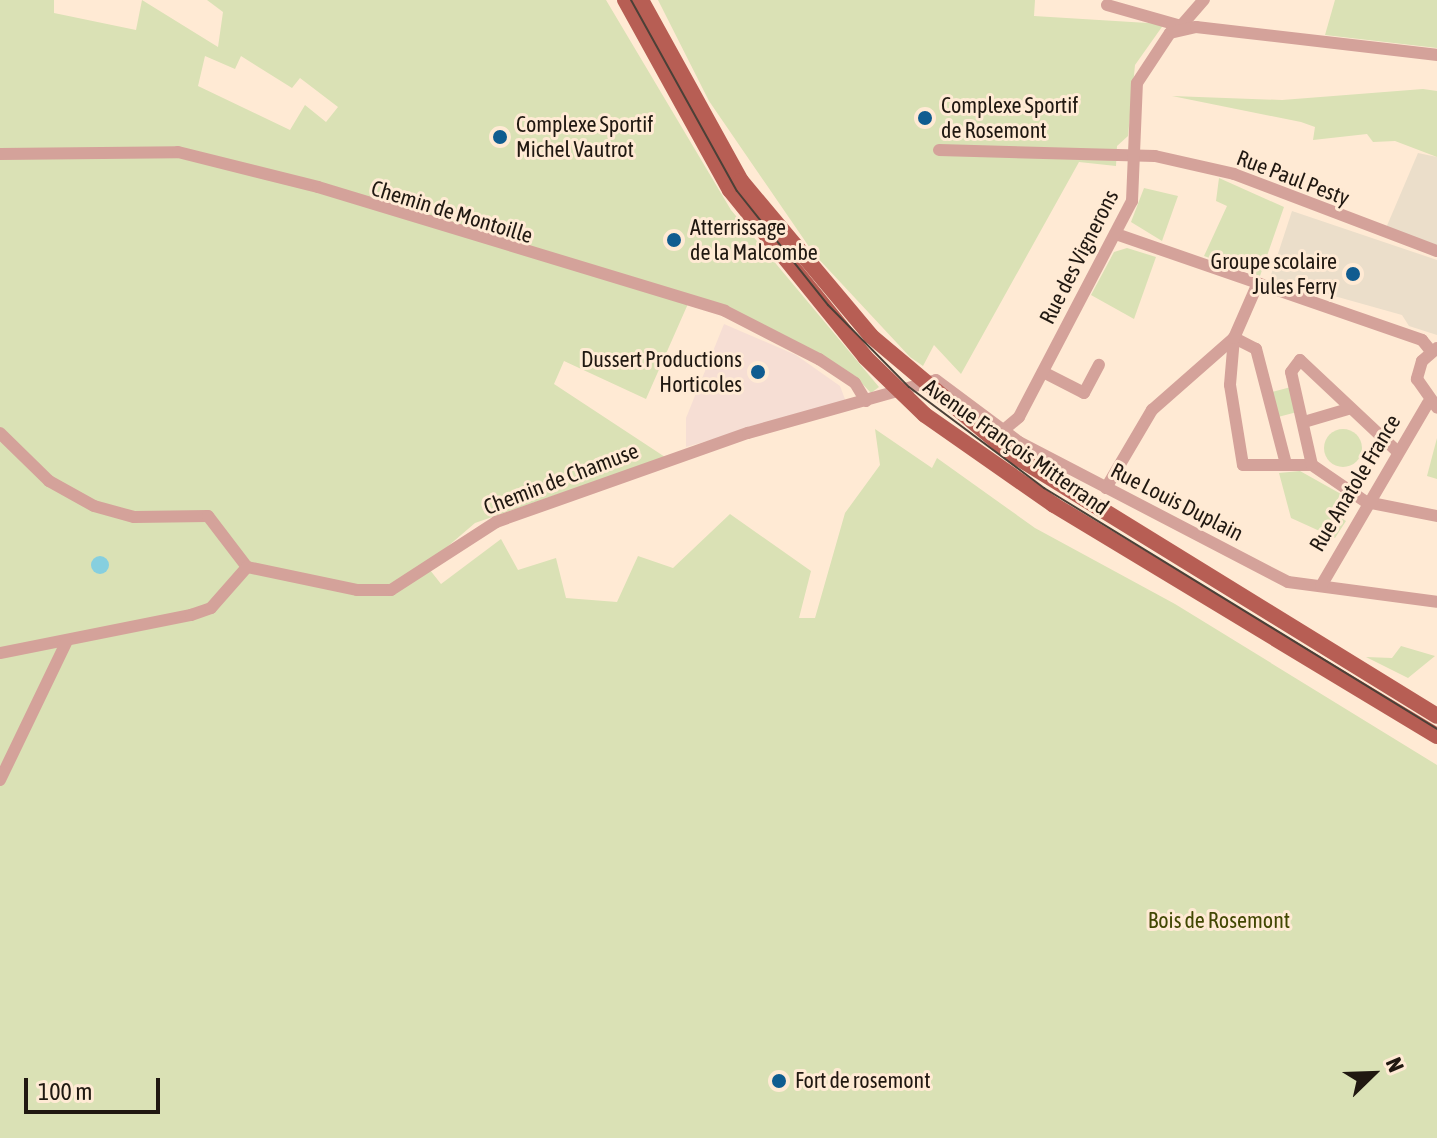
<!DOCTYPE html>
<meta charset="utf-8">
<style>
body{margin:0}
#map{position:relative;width:1437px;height:1138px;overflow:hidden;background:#ffead4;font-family:"Asap Condensed",sans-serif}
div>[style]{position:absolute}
.commercial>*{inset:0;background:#f6ded4}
.education>*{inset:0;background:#ebdeca}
.green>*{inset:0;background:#dae1b5}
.round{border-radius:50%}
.water>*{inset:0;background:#86cfdf}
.minor>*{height:12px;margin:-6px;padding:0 6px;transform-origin:6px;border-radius:6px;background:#d4a29a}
.major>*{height:16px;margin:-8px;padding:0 8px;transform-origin:8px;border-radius:8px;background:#b75e54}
.tram>*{height:2px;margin:-1px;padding:0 1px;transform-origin:1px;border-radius:1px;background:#4b4037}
.dots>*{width:22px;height:22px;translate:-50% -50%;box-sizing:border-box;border:4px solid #ffead4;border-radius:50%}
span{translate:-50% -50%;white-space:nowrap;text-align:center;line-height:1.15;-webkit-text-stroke:6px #ffead4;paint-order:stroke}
.poi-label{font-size:22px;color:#201811}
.left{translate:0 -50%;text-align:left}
.right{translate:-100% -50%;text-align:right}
.street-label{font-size:22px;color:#201811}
.park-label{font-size:22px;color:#424803}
.north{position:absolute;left:1333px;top:1034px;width:80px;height:80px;-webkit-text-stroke:6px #ffead4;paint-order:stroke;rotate:67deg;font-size:22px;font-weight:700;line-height:32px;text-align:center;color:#201811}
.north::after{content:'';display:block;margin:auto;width:28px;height:36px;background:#201811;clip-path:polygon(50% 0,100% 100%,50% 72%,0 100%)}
.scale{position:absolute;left:24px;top:1078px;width:136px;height:36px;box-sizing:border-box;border:4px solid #201811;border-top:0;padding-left:10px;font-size:24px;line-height:28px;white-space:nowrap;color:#201811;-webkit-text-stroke:6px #ffead4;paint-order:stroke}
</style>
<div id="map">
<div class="commercial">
<div style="clip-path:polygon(724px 324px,796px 355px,840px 386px,846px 402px,686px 447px,686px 418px)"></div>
</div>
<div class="education">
<div style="clip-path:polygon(1418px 153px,1437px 157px,1437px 246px,1386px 228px)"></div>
<div style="clip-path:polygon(1292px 211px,1437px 260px,1437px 335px,1409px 326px,1402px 315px,1270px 278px)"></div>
</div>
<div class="green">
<div style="clip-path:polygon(evenodd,0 0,54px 0,54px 13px,136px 30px,142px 0,218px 47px,223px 12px,207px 0,606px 0,731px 210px,879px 387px,871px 393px,855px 376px,691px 297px,646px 399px,564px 361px,554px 384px,665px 457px,475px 523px,426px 565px,441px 584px,501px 539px,518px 570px,556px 558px,566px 598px,617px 602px,638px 556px,673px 568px,730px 514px,811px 571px,799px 618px,815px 618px,845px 513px,880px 465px,875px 429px,932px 468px,937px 458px,1035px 528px,1175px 604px,1437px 765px,1437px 1138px,0 1138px,0 0,205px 56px,235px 69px,241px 56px,292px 88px,300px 78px,338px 107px,326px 122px,305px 105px,290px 130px,198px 86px,205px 56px)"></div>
<div style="clip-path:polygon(658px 0,1035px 0,1034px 16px,1164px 24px,1135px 65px,1128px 136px,1117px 146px,1116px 166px,1079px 162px,961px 374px,934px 345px,923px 366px,910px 357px,814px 254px,709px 101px)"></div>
<div style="clip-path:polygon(1335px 0,1437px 0,1437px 48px,1325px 35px)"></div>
<div style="clip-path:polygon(1423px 89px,1437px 91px,1437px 157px,1395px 141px,1373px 142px,1367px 134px,1313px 140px,1315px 127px,1301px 122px,1172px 96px,1282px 100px)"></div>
<div style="clip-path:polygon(1219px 178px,1284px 207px,1260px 276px,1204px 256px,1227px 206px,1216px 201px)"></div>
<div style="clip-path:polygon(1144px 188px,1178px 196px,1162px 241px,1131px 222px)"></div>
<div style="clip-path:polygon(1127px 248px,1156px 257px,1134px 319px,1091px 295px,1114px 252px)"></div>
<div style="clip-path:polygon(1291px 387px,1297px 412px,1278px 417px,1272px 392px)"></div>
<div class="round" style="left:1324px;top:429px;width:38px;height:38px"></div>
<div style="clip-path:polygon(1437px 438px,1437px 479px,1427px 476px)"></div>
<div style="clip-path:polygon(1300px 471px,1341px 494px,1330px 511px,1346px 521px,1335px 538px,1291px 518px,1279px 473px)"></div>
<div style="clip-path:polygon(1401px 646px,1435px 656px,1408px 678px,1366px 657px,1392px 658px)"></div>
</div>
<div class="water">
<div class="round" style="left:91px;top:556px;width:18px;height:18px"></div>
</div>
<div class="minor">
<div style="left:1107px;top:5px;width:77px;rotate:15.8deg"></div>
<div style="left:1181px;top:26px;width:35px;rotate:-49deg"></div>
<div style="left:939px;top:150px;width:216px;rotate:1.6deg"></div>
<div style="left:1155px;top:156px;width:81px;rotate:12.8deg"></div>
<div style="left:1234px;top:174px;width:217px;rotate:20.8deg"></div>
<div style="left:0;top:154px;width:178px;rotate:-0.6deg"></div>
<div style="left:178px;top:152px;width:144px;rotate:14deg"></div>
<div style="left:318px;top:187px;width:425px;rotate:16.9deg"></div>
<div style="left:725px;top:311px;width:106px;rotate:27.1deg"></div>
<div style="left:819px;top:359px;width:43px;rotate:33.7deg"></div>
<div style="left:855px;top:383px;width:21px;rotate:59deg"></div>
<div style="left:1116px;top:234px;width:324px;rotate:19.1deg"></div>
<div style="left:1422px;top:340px;width:14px;rotate:51deg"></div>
<div style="left:1437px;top:348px;width:20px;rotate:139deg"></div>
<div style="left:1422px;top:361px;width:19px;rotate:106deg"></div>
<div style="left:1417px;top:379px;width:35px;rotate:55deg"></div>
<div style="left:1043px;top:372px;width:46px;rotate:27.1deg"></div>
<div style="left:1084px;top:393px;width:32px;rotate:-62deg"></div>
<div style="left:1304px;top:422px;width:46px;rotate:-16.5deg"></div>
<div style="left:1006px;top:428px;width:17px;rotate:-40deg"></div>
<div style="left:1019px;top:417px;width:244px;rotate:-62.4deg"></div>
<div style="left:1132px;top:201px;width:118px;rotate:-87.6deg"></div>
<div style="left:1137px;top:83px;width:60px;rotate:-56.6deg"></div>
<div style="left:1170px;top:33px;width:27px;rotate:-13deg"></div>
<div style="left:1196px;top:27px;width:243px;rotate:6.6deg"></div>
<div style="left:0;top:433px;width:69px;rotate:44.4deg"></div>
<div style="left:49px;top:481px;width:51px;rotate:29.1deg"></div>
<div style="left:94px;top:506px;width:41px;rotate:15.4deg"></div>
<div style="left:134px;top:517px;width:74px;rotate:-0.8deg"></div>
<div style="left:208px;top:516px;width:64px;rotate:52.6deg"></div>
<div style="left:1286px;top:464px;width:119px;rotate:-104.6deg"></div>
<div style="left:1256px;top:349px;width:25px;rotate:-153deg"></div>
<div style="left:1234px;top:338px;width:47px;rotate:94.9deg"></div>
<div style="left:1230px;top:385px;width:81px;rotate:80.8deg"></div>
<div style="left:1243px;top:465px;width:69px"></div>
<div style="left:1312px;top:465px;width:65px;rotate:34.4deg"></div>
<div style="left:1366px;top:502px;width:72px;rotate:11.2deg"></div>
<div style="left:1312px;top:465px;width:95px;rotate:-102.7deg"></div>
<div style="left:1291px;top:372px;width:15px;rotate:-53deg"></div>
<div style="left:1300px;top:360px;width:133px;rotate:43.2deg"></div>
<div style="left:1106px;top:488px;width:91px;rotate:-59.5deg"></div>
<div style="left:1152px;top:410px;width:109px;rotate:-41.3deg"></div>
<div style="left:1234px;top:338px;width:60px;rotate:-66.4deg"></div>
<div style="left:247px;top:567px;width:112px;rotate:11.8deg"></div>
<div style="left:357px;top:590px;width:34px"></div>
<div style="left:391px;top:590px;width:125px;rotate:-32.9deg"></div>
<div style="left:496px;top:522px;width:267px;rotate:-19.5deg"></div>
<div style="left:748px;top:433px;width:195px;rotate:-15.7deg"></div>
<div style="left:936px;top:380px;width:104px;rotate:36.8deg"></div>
<div style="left:1019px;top:442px;width:303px;rotate:27.5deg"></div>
<div style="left:1288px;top:582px;width:150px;rotate:7.6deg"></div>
<div style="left:1321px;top:586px;width:212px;rotate:-59.7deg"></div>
<div style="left:0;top:653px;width:195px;rotate:-11.3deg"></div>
<div style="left:191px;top:615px;width:21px;rotate:-19deg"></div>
<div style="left:211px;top:608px;width:55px;rotate:-48.7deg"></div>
<div style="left:0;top:780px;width:154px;rotate:-64.3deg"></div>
</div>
<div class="major">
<div style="left:625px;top:0;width:217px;rotate:61.1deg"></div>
<div style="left:730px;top:190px;width:215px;rotate:51deg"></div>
<div style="left:865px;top:357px;width:83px;rotate:44deg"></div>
<div style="left:925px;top:415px;width:157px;rotate:34.9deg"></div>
<div style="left:1054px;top:505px;width:447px;rotate:31.1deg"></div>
<div style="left:641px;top:0;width:207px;rotate:61.1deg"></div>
<div style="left:741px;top:181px;width:202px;rotate:50deg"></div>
<div style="left:871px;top:336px;width:182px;rotate:40.1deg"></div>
<div style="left:1010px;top:453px;width:501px;rotate:31.63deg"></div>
</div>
<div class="tram">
<div style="left:631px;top:0;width:218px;rotate:61deg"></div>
<div style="left:737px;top:191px;width:146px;rotate:51.4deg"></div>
<div style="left:828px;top:305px;width:115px;rotate:45.4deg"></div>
<div style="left:909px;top:387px;width:169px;rotate:36.8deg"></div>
<div style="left:1044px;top:488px;width:461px;rotate:31.5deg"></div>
</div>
<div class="dots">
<div style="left:925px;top:118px;background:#105c90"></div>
<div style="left:500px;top:137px;background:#105c90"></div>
<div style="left:674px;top:240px;background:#105c90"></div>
<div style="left:1353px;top:274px;background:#105c90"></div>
<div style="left:758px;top:372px;background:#105c90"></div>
<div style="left:779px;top:1081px;background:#105c90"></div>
</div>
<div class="poi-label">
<span class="left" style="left:941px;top:118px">Complexe Sportif<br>de Rosemont</span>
<span class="left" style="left:516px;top:137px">Complexe Sportif<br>Michel Vautrot</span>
<span class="left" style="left:690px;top:240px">Atterrissage<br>de la Malcombe</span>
<span class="right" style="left:1337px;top:274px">Groupe scolaire<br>Jules Ferry</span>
<span class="right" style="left:742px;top:372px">Dussert Productions<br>Horticoles</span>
<span class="left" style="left:795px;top:1081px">Fort de rosemont</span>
</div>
<div class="street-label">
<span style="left:1293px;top:178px;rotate:21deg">Rue Paul Pesty</span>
<span style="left:452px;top:212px;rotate:17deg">Chemin de Montoille</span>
<span style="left:1079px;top:257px;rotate:-63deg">Rue des Vignerons</span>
<span style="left:1016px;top:447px;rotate:35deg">Avenue François Mitterrand</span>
<span style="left:561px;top:479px;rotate:-21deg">Chemin de Chamuse</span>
<span style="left:1355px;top:483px;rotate:-59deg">Rue Anatole France</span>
<span style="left:1177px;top:502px;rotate:27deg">Rue Louis Duplain</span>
</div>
<div class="park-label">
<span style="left:1219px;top:921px">Bois de Rosemont</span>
</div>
<div class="north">N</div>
<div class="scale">100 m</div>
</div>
